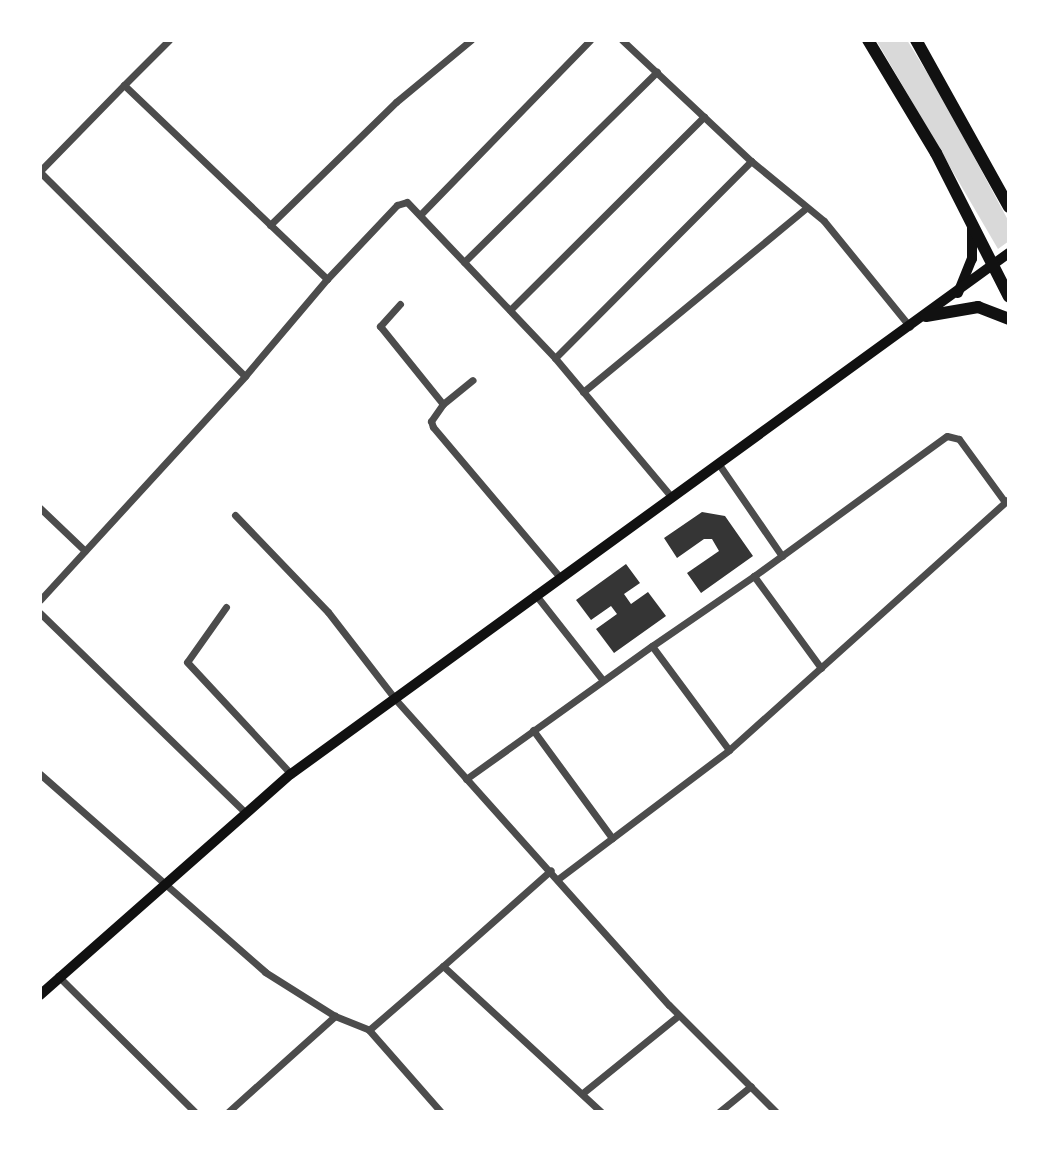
<!DOCTYPE html>
<style>
body{margin:0}
#map{position:relative;width:1049px;height:1152px;overflow:hidden;background:#fff;font-family:Arial,sans-serif}
div>[style]{position:absolute}
.water>*{inset:0;background:#d9d9d9}
.building>*{inset:0;background:#353535}
.minor>*{height:7px;margin:-3.5px;padding:0 3.5px;transform-origin:3.5px;border-radius:3.5px;background:#4c4c4c}
.secondary>*{height:10px;margin:-5px;padding:0 5px;transform-origin:5px;border-radius:5px;background:#111}
.trunk>*{height:12px;margin:-6px;padding:0 6px;transform-origin:6px;border-radius:6px;background:#111}
span{translate:-50% -50%;white-space:nowrap;text-align:center;line-height:1.15;-webkit-text-stroke:6px #fff;paint-order:stroke}
.frame{position:absolute;inset:0;border:42px solid #fff;pointer-events:none}
</style>
<div id="map">
<div class="water">
<div style="clip-path:polygon(876px 40px,907px 40px,942px 97px,1009px 222px,1009px 241px,998px 249px)"></div>
</div>
<div class="building">
<div style="clip-path:polygon(702px 512px,725px 516px,753px 556px,701px 593px,687px 573px,719px 551px,712px 539px,704px 539px,677px 558px,664px 538px)"></div>
<div style="clip-path:polygon(626px 564px,640px 583px,624px 594px,631px 604px,648px 592px,666px 616px,614px 653px,596px 629px,617px 614px,611px 606px,591px 620px,576px 600px)"></div>
</div>
<div class="minor">
<div style="left:169px;top:40px;width:64px;rotate:135deg"></div>
<div style="left:124px;top:85px;width:281px;rotate:43.7deg"></div>
<div style="left:327px;top:279px;width:102px;rotate:-46.6deg"></div>
<div style="left:397px;top:205px;width:10px;rotate:-17deg"></div>
<div style="left:407px;top:202px;width:215px;rotate:46.5deg"></div>
<div style="left:555px;top:358px;width:180px;rotate:50deg"></div>
<div style="left:622px;top:40px;width:177px;rotate:43.2deg"></div>
<div style="left:751px;top:161px;width:94px;rotate:39.4deg"></div>
<div style="left:824px;top:221px;width:136px;rotate:50.9deg"></div>
<div style="left:40px;top:171px;width:120px;rotate:-45.7deg"></div>
<div style="left:40px;top:172px;width:289px;rotate:44.9deg"></div>
<div style="left:245px;top:376px;width:127px;rotate:-49.8deg"></div>
<div style="left:420px;top:215px;width:244px;rotate:-45.8deg"></div>
<div style="left:270px;top:225px;width:176px;rotate:-44.3deg"></div>
<div style="left:396px;top:102px;width:97px;rotate:-39.6deg"></div>
<div style="left:464px;top:262px;width:271px;rotate:-44.6deg"></div>
<div style="left:400px;top:304px;width:30px;rotate:132deg"></div>
<div style="left:380px;top:326px;width:100px;rotate:51.1deg"></div>
<div style="left:443px;top:404px;width:21px;rotate:125deg"></div>
<div style="left:431px;top:421px;width:6px;rotate:72deg"></div>
<div style="left:433px;top:427px;width:195px;rotate:49.8deg"></div>
<div style="left:510px;top:310px;width:274px;rotate:-44.9deg"></div>
<div style="left:555px;top:358px;width:278px;rotate:-45.1deg"></div>
<div style="left:583px;top:392px;width:289px;rotate:-39.5deg"></div>
<div style="left:443px;top:404px;width:38px;rotate:-39deg"></div>
<div style="left:718px;top:463px;width:113px;rotate:55.5deg"></div>
<div style="left:40px;top:508px;width:62px;rotate:43.7deg"></div>
<div style="left:235px;top:515px;width:134px;rotate:46.2deg"></div>
<div style="left:328px;top:612px;width:111px;rotate:52.3deg"></div>
<div style="left:396px;top:700px;width:409px;rotate:48.2deg"></div>
<div style="left:669px;top:1005px;width:151px;rotate:45deg"></div>
<div style="left:535px;top:594px;width:108px;rotate:51.8deg"></div>
<div style="left:40px;top:600px;width:304px;rotate:-47.5deg"></div>
<div style="left:226px;top:607px;width:67px;rotate:125.3deg"></div>
<div style="left:187px;top:662px;width:153px;rotate:47.1deg"></div>
<div style="left:40px;top:613px;width:287px;rotate:44.2deg"></div>
<div style="left:821px;top:668px;width:114px;rotate:-126.1deg"></div>
<div style="left:754px;top:576px;width:238px;rotate:-36deg"></div>
<div style="left:947px;top:436px;width:12px;rotate:14deg"></div>
<div style="left:959px;top:439px;width:78px;rotate:53.9deg"></div>
<div style="left:533px;top:730px;width:134px;rotate:53.8deg"></div>
<div style="left:729px;top:750px;width:129px;rotate:-126.5deg"></div>
<div style="left:652px;top:646px;width:124px;rotate:-34.5deg"></div>
<div style="left:40px;top:774px;width:300px;rotate:41.3deg"></div>
<div style="left:265px;top:972px;width:83px;rotate:32.2deg"></div>
<div style="left:335px;top:1016px;width:37px;rotate:22deg"></div>
<div style="left:466px;top:779px;width:229px;rotate:-35.6deg"></div>
<div style="left:558px;top:879px;width:214px;rotate:-37deg"></div>
<div style="left:729px;top:750px;width:376px;rotate:-41.9deg"></div>
<div style="left:443px;top:966px;width:144px;rotate:-41.6deg"></div>
<div style="left:58px;top:976px;width:193px;rotate:44.8deg"></div>
<div style="left:584px;top:1092px;width:121px;rotate:-39deg"></div>
<div style="left:228px;top:1112px;width:144px;rotate:-41.9deg"></div>
<div style="left:441px;top:1112px;width:109px;rotate:-131.3deg"></div>
<div style="left:369px;top:1030px;width:98px;rotate:-40.9deg"></div>
<div style="left:443px;top:966px;width:215px;rotate:42.7deg"></div>
<div style="left:719px;top:1112px;width:41px;rotate:-39.1deg"></div>
</div>
<div class="secondary">
<div style="left:958px;top:293px;width:37px;rotate:-68deg"></div>
<div style="left:972px;top:259px;width:35px;rotate:-90deg"></div>
<div style="left:40px;top:995px;width:334px;rotate:-41.4deg"></div>
<div style="left:291px;top:774px;width:887px;rotate:-35.97deg"></div>
</div>
<div class="trunk">
<div style="left:868px;top:40px;width:132px;rotate:59deg"></div>
<div style="left:936px;top:153px;width:161px;rotate:63.1deg"></div>
<div style="left:916px;top:40px;width:191px;rotate:60.9deg"></div>
<div style="left:926px;top:316px;width:53px;rotate:-9.8deg"></div>
<div style="left:978px;top:307px;width:33px;rotate:21deg"></div>
</div>
<div class="frame"></div>
</div>
